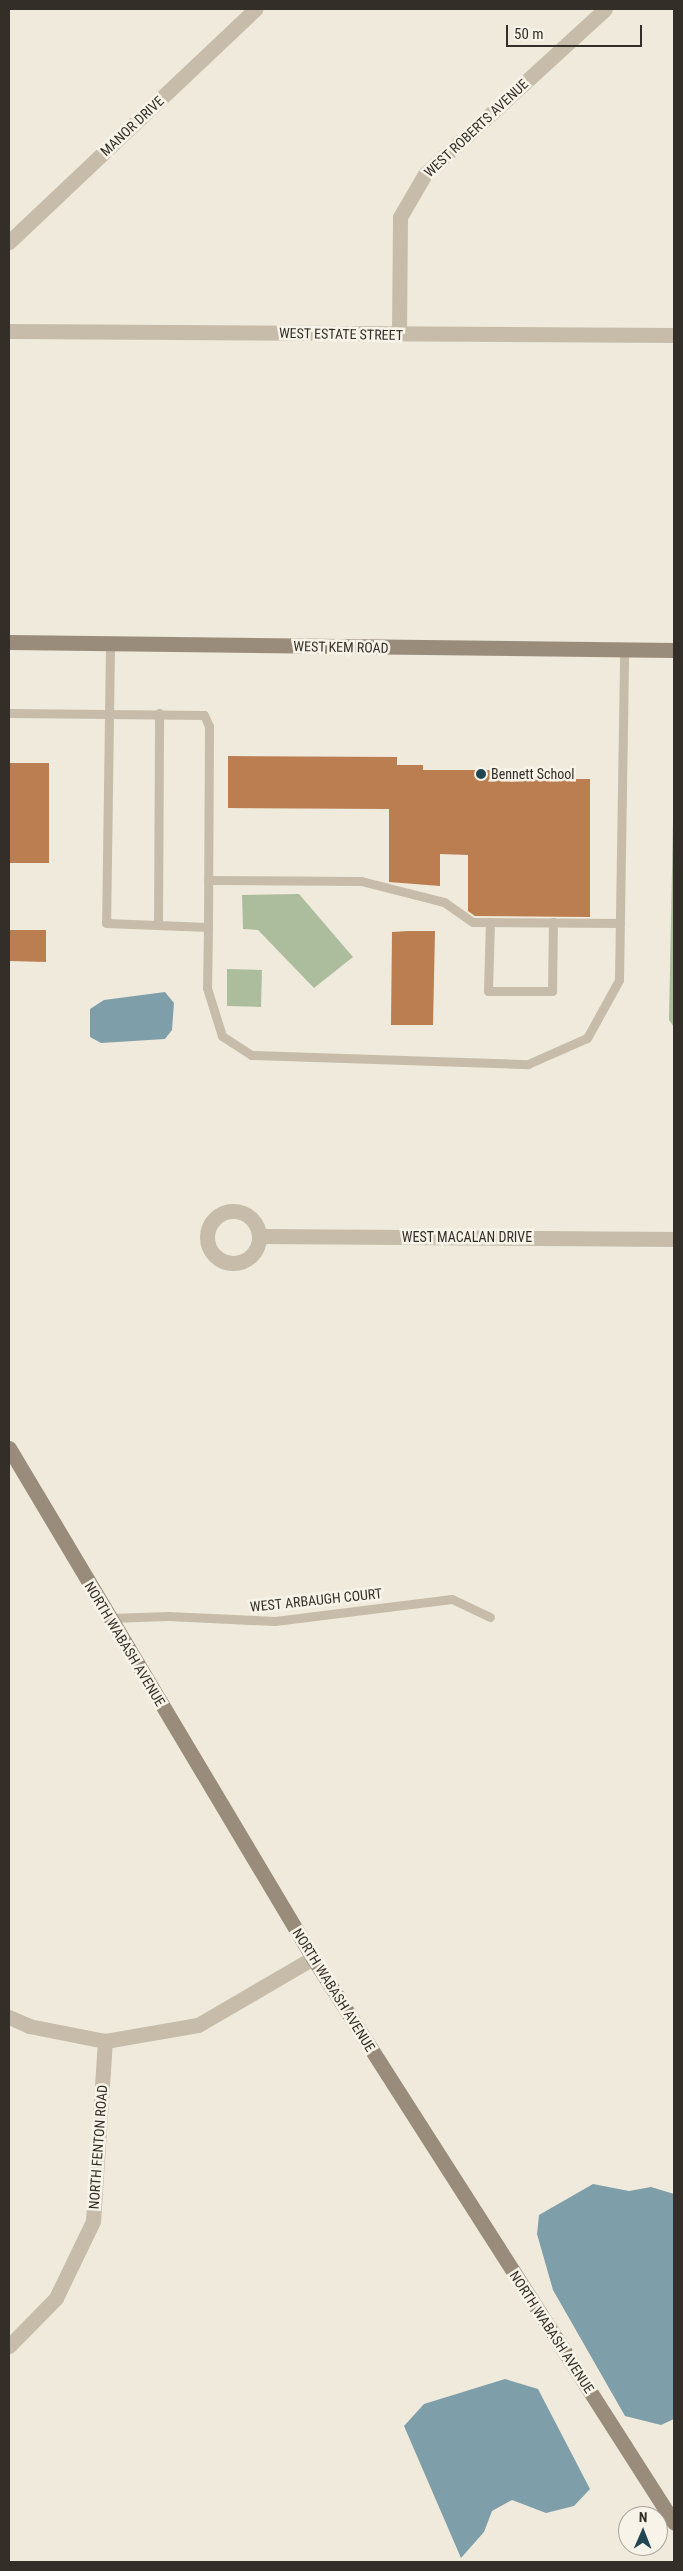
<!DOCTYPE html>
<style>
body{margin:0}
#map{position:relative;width:683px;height:2571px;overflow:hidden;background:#efeadc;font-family:"Roboto Condensed",sans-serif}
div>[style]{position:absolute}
.green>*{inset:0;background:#acbd9e}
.water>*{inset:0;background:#7e9faa}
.building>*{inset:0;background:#ba7e50}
.lane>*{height:9px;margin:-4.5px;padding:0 4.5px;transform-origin:4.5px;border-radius:4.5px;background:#c6bca9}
.street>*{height:15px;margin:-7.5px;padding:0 7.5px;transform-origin:7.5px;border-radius:7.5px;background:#c6bca9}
.street>.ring{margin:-7.5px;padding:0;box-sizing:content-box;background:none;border:15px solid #c6bca9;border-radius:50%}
.secondary>*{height:15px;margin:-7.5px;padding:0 7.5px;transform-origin:7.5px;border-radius:7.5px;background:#9a8c7b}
.dots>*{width:14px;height:14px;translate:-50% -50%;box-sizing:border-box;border:2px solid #f7f3e8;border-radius:50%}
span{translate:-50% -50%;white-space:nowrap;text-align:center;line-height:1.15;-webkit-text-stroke:5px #f7f3e8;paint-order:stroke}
.street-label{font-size:14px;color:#342e28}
.poi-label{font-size:14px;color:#342e28}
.left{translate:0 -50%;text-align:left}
.frame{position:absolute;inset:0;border:10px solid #342e28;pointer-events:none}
.north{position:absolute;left:618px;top:2506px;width:50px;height:50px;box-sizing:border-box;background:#f7f3e8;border:1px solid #a9a49b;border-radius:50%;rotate:1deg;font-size:14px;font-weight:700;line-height:20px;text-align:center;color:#342e28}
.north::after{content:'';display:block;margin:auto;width:18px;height:22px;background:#224552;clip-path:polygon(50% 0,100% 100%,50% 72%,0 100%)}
.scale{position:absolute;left:506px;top:25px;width:136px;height:22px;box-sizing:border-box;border:2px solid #342e28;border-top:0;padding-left:6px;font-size:15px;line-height:18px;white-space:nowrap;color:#342e28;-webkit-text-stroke:4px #f7f3e8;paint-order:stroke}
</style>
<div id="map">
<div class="green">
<div style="clip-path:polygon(674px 770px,674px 1027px,669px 1020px)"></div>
<div style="clip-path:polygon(299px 894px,353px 957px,314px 988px,258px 930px,243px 929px,242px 895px)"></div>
<div style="clip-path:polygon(227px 969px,262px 970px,261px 1007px,227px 1006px)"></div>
</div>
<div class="water">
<div style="clip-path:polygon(165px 992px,174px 1003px,172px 1030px,165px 1039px,101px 1043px,90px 1037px,90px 1009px,104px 1000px)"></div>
<div style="clip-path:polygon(593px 2184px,629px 2191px,651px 2187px,674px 2194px,674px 2419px,661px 2425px,625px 2416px,553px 2290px,537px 2234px,539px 2215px)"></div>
<div style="clip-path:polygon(505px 2379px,538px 2389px,590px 2489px,574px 2506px,546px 2513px,512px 2500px,492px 2511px,484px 2532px,461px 2558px,404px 2426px,424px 2404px)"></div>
</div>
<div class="building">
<div style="clip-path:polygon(228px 756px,397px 757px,397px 765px,423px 765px,423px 770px,492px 770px,492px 779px,590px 779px,590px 917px,475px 916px,468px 911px,468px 855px,440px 854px,440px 886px,389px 882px,389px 809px,228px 808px)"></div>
<div style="clip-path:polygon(9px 763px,49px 763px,49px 863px,9px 863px)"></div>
<div style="clip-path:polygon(9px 930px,46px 930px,46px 962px,9px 961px)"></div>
<div style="clip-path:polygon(408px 931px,435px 931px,433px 1025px,391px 1025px,392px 932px)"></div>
</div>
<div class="lane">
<div style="left:110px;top:645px;width:278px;rotate:90.8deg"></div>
<div style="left:106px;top:923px;width:102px;rotate:2.2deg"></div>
<div style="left:208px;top:927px;width:61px;rotate:90.9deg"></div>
<div style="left:207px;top:988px;width:50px;rotate:72.6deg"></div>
<div style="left:222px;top:1036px;width:35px;rotate:33deg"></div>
<div style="left:251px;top:1055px;width:277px;rotate:1.9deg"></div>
<div style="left:528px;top:1064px;width:64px;rotate:-23.8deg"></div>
<div style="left:587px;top:1038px;width:66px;rotate:-61.1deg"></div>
<div style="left:619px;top:980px;width:329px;rotate:-89.1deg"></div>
<div style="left:9px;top:713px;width:195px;rotate:0.6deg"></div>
<div style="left:204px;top:715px;width:12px;rotate:66deg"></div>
<div style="left:209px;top:726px;width:201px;rotate:90.3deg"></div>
<div style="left:208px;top:880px;width:153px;rotate:0.4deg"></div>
<div style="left:361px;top:881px;width:86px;rotate:14.2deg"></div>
<div style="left:444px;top:902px;width:35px;rotate:35deg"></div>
<div style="left:473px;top:922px;width:147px;rotate:0.4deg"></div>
<div style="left:490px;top:922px;width:69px;rotate:91.7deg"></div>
<div style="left:488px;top:991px;width:64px"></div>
<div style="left:552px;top:991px;width:69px;rotate:-89.2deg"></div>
<div style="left:158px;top:925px;width:212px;rotate:-89.7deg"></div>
<div style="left:110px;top:1618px;width:58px;rotate:-2deg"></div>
<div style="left:168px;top:1616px;width:107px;rotate:2.7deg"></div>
<div style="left:275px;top:1621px;width:178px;rotate:-7.1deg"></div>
<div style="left:452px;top:1599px;width:42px;rotate:25.3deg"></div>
</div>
<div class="street">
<div style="left:9px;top:242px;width:339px;rotate:-43.4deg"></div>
<div style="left:9px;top:331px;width:665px;rotate:0.34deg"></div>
<div style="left:399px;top:334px;width:117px;rotate:-89.5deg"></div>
<div style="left:400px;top:217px;width:50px;rotate:-59.8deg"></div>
<div style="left:425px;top:174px;width:244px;rotate:-42.5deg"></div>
<div class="ring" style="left:207px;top:1211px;width:37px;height:37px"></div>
<div style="left:260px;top:1236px;width:414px;rotate:0.4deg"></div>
<div style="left:9px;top:2017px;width:22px;rotate:24deg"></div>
<div style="left:29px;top:2026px;width:77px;rotate:11.2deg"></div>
<div style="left:105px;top:2041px;width:94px;rotate:-9.8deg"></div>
<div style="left:198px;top:2025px;width:133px;rotate:-30.2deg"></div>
<div style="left:9px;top:2346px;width:67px;rotate:-45.6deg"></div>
<div style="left:56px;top:2298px;width:85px;rotate:-64.3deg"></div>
<div style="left:93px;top:2221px;width:180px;rotate:-86.2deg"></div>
</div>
<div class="secondary">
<div style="left:9px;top:642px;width:665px;rotate:0.69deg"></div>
<div style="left:9px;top:1448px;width:594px;rotate:59.2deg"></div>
<div style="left:313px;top:1958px;width:670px;rotate:57.42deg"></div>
</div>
<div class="dots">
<div style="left:481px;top:774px;background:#224552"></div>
</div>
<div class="street-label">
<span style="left:132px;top:126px;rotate:-43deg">MANOR DRIVE</span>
<span style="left:476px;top:128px;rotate:-43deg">WEST ROBERTS AVENUE</span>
<span style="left:341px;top:334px;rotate:1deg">WEST ESTATE STREET</span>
<span style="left:341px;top:647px;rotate:1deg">WEST KEM ROAD</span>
<span style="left:467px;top:1237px">WEST MACALAN DRIVE</span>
<span style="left:316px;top:1600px;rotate:-6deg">WEST ARBAUGH COURT</span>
<span style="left:125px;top:1644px;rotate:59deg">NORTH WABASH AVENUE</span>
<span style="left:334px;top:1990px;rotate:58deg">NORTH WABASH AVENUE</span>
<span style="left:98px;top:2147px;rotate:-86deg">NORTH FENTON ROAD</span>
<span style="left:552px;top:2332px;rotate:57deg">NORTH WABASH AVENUE</span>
</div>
<div class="poi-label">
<span class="left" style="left:491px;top:774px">Bennett School</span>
</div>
<div class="frame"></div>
<div class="north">N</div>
<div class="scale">50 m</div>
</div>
